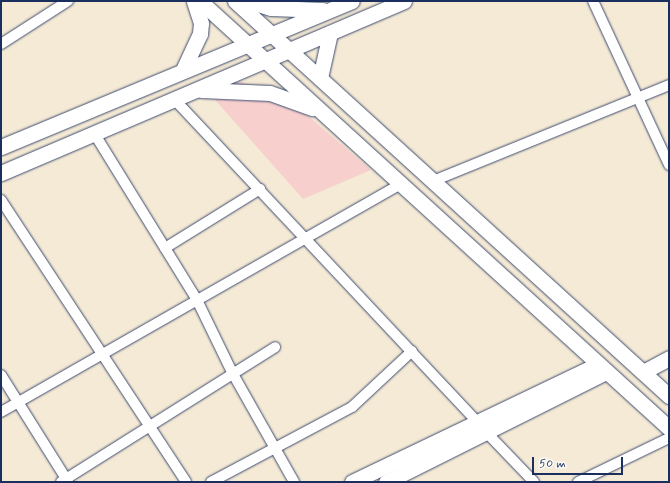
<!DOCTYPE html>
<style>
body{margin:0}
#map{position:relative;width:670px;height:483px;overflow:hidden;background:#f5ead5;font-family:Mynerve,sans-serif}
div>[style]{position:absolute}
.built>*{inset:0;background:#f7d0cd}
.roads{filter:drop-shadow(0 0 1px #3c4b70) drop-shadow(0 0 1px #3c4b70)}
.street>*{height:10px;margin:-5px;padding:0 5px;transform-origin:5px;border-radius:5px;background:#fff}
.secondary>*{height:15px;margin:-7.5px;padding:0 7.5px;transform-origin:7.5px;border-radius:7.5px;background:#fff}
span{translate:-50% -50%;white-space:nowrap;text-align:center;line-height:1.15;-webkit-text-stroke:4px #fdfcf7;paint-order:stroke}
.frame{position:absolute;inset:0;border:2px solid #1b2f5e;pointer-events:none}
.scale{position:absolute;left:532px;top:457px;width:91px;height:18px;box-sizing:border-box;border:2px solid #1b2f5e;border-top:0;padding-left:5px;font-size:12px;line-height:14px;white-space:nowrap;color:#1b2f5e;-webkit-text-stroke:3px #fdfcf7;paint-order:stroke}
</style>
<div id="map">
<div class="built">
<div style="clip-path:polygon(240px 82px,284px 95px,371px 170px,303px 199px,208px 92px)"></div>
</div>
<div class="roads">
<div class="street">
<div style="left:593px;top:1px;width:181px;rotate:65.1deg"></div>
<div style="left:1px;top:44px;width:80px;rotate:-32.7deg"></div>
<div style="left:174px;top:99px;width:443px;rotate:46.8deg"></div>
<div style="left:94px;top:133px;width:196px;rotate:58.3deg"></div>
<div style="left:197px;top:300px;width:82px;rotate:64.1deg"></div>
<div style="left:233px;top:374px;width:124px;rotate:60.5deg"></div>
<div style="left:433px;top:181px;width:255px;rotate:-22.1deg"></div>
<div style="left:1px;top:200px;width:337px;rotate:56.7deg"></div>
<div style="left:165px;top:248px;width:112px;rotate:-31.8deg"></div>
<div style="left:1px;top:375px;width:126px;rotate:57.9deg"></div>
<div style="left:1px;top:412px;width:460px;rotate:-29.7deg"></div>
<div style="left:487px;top:433px;width:68px;rotate:46.2deg"></div>
<div style="left:61px;top:482px;width:253px;rotate:-32.2deg"></div>
<div style="left:211px;top:482px;width:160px;rotate:-28deg"></div>
<div style="left:352px;top:407px;width:82px;rotate:-43deg"></div>
<div style="left:578px;top:482px;width:101px;rotate:-25.8deg"></div>
</div>
<div class="secondary">
<div style="left:200px;top:1px;width:634px;rotate:42.32deg"></div>
<div style="left:235px;top:1px;width:587px;rotate:42.31deg"></div>
<div style="left:248px;top:1px;width:24px;rotate:17deg"></div>
<div style="left:271px;top:8px;width:52px;rotate:2.2deg"></div>
<div style="left:183px;top:70px;width:40px;rotate:-65deg"></div>
<div style="left:200px;top:34px;width:11px;rotate:-85deg"></div>
<div style="left:201px;top:23px;width:23px;rotate:-108deg"></div>
<div style="left:320px;top:78px;width:46px;rotate:-77.5deg"></div>
<div style="left:201px;top:90px;width:69px;rotate:2.5deg"></div>
<div style="left:270px;top:93px;width:45px;rotate:19.7deg"></div>
<div style="left:1px;top:147px;width:380px;rotate:-22.6deg"></div>
<div style="left:1px;top:173px;width:438px;rotate:-23.1deg"></div>
<div style="left:643px;top:372px;width:30px;rotate:-28deg"></div>
<div style="left:352px;top:482px;width:271px;rotate:-25.6deg"></div>
<div style="left:386px;top:482px;width:244px;rotate:-26.6deg"></div>
</div>
</div>
<div class="frame"></div>
<div class="scale">50 m</div>
</div>
